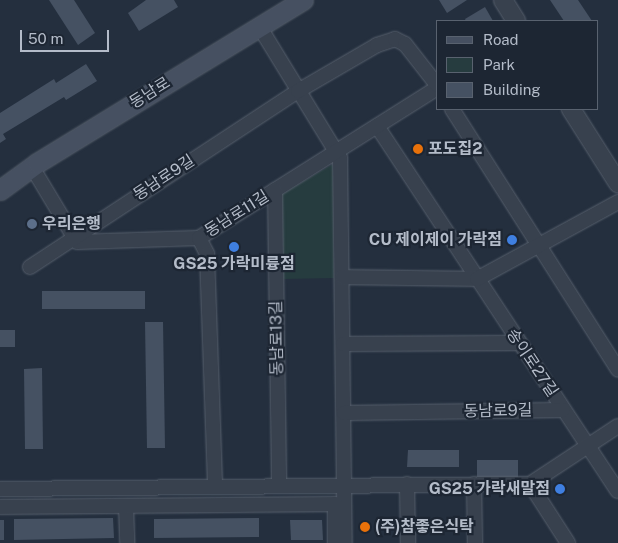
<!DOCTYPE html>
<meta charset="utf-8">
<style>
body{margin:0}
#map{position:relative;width:618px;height:543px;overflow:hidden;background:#242f3e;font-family:"Public Sans","Noto Sans KR",sans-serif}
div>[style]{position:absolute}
.green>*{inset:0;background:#263c3f}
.building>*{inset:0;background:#455162}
.roads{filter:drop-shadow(0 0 1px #565f6c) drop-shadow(0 0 1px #565f6c)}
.minor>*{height:14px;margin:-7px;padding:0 7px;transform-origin:7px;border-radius:7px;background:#38414e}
.tertiary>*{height:18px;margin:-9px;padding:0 9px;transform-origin:9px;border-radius:9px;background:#38414e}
.secondary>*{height:19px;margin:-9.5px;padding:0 9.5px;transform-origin:9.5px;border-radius:9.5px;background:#465061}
.dots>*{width:14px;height:14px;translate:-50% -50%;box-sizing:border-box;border:2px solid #1d2633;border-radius:50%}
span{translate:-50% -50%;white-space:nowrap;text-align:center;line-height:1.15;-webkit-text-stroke:4.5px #1d2633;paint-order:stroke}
.street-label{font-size:16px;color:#b4bcc9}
.poi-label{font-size:16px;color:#b4bcc9;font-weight:700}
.left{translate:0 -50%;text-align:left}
.right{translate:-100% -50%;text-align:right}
.legend{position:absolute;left:436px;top:20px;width:162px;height:90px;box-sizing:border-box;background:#1d2633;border:1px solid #59626f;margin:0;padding:6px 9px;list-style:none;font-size:15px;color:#b4bcc9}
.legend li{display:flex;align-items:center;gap:10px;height:25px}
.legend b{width:25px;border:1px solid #59626f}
.scale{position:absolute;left:20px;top:30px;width:89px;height:22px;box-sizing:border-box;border:2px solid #b4bcc9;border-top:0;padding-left:6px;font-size:15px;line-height:18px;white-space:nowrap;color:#b4bcc9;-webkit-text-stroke:4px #1d2633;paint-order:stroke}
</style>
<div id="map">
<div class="green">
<div style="clip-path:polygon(333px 164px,334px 278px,283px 279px,280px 195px)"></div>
</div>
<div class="building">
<div style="clip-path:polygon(49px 0,74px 0,95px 33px,78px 45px)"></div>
<div style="clip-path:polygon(146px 0,174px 0,178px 7px,139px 31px,128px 13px)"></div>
<div style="clip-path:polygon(439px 0,467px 0,447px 13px)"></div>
<div style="clip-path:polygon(550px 0,578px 0,592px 21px,564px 21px)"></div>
<div style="clip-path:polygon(485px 7px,493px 21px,466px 21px,465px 19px)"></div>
<div style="clip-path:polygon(86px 64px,97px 81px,66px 100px,64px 97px,3px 134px,6px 139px,0 143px,0 113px,54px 79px,56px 83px)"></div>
<div style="clip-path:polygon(42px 291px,145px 291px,145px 309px,42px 309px)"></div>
<div style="clip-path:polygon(145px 322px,163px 322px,165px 448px,147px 448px)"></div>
<div style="clip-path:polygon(0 330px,15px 330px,15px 347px,0 347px)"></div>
<div style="clip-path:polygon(42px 368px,43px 449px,25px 449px,24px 369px)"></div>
<div style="clip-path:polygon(408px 450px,459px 450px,459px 467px,407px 467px)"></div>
<div style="clip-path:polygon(477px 460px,518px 460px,518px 479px,477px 478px)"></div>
<div style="clip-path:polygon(113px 518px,114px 538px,14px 540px,14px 519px)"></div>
<div style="clip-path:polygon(259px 518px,259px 537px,154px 538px,154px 519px)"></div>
<div style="clip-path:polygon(0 520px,4px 520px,4px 540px,0 540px)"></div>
<div style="clip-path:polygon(290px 520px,322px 520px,323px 540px,291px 540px)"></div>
</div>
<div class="roads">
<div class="minor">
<div style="left:259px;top:26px;width:155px;rotate:58.5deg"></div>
<div style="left:340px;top:158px;width:385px;rotate:89.3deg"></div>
<div style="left:452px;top:109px;width:309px;rotate:57.5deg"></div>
<div style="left:377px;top:126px;width:437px;rotate:56.6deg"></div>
<div style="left:32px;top:167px;width:87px;rotate:59deg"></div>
<div style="left:77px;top:242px;width:122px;rotate:-1.9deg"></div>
<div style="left:199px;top:238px;width:281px;rotate:-32.2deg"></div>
<div style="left:275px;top:190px;width:296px;rotate:89.2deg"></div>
<div style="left:199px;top:238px;width:18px;rotate:63deg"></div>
<div style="left:207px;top:254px;width:232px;rotate:88deg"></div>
<div style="left:30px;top:267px;width:321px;rotate:-33.3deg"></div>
<div style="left:298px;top:91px;width:91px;rotate:-30.2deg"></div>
<div style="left:377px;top:45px;width:19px;rotate:-18deg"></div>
<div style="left:395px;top:39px;width:11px;rotate:27deg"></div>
<div style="left:405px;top:44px;width:52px;rotate:52deg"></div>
<div style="left:342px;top:277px;width:135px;rotate:0.8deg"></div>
<div style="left:477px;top:279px;width:161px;rotate:-28.6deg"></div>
<div style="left:343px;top:344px;width:175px;rotate:-0.3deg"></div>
<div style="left:344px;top:413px;width:219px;rotate:-0.8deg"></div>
<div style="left:407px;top:484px;width:59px;rotate:89deg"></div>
<div style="left:474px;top:484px;width:59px;rotate:89deg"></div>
<div style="left:530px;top:484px;width:70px;rotate:57.2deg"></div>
<div style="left:0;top:489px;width:530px;rotate:-0.54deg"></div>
<div style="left:530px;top:484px;width:105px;rotate:-33.4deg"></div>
<div style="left:126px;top:506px;width:37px;rotate:88deg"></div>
<div style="left:0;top:507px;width:335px;rotate:-0.5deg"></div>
<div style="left:335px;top:504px;width:39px;rotate:90deg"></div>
</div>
<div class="tertiary">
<div style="left:503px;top:0;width:25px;rotate:58deg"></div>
<div style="left:571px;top:109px;width:88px;rotate:57.6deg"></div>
</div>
<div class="secondary">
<div style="left:0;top:190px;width:46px;rotate:-36.1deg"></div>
<div style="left:37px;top:163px;width:312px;rotate:-31.5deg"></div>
</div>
</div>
<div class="dots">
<div style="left:418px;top:149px;background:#e8710a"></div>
<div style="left:32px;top:224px;background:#5c6f8a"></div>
<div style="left:512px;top:240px;background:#3f7fe0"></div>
<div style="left:234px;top:247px;background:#3f7fe0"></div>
<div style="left:560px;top:489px;background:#3f7fe0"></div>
<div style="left:365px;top:527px;background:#e8710a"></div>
</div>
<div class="street-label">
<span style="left:150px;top:93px;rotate:-32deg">동남로</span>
<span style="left:164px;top:178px;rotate:-33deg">동남로9길</span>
<span style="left:237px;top:214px;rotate:-32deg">동남로11길</span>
<span style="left:277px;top:338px;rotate:-91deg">동남로13길</span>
<span style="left:532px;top:363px;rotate:56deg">송이로27길</span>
<span style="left:498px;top:411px;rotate:-1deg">동남로9길</span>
</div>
<div class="poi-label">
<span class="left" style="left:428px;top:149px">포도집2</span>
<span class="left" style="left:42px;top:224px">우리은행</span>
<span class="right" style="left:502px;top:240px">CU 제이제이 가락점</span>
<span style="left:234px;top:264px">GS25 가락미륭점</span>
<span class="right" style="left:550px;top:489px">GS25 가락새말점</span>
<span class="left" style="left:375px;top:527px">(주)참좋은식탁</span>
</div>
<ul class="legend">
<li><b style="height:6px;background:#465061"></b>Road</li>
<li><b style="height:14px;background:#263c3f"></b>Park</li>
<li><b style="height:14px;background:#455162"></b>Building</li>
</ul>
<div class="scale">50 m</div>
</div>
